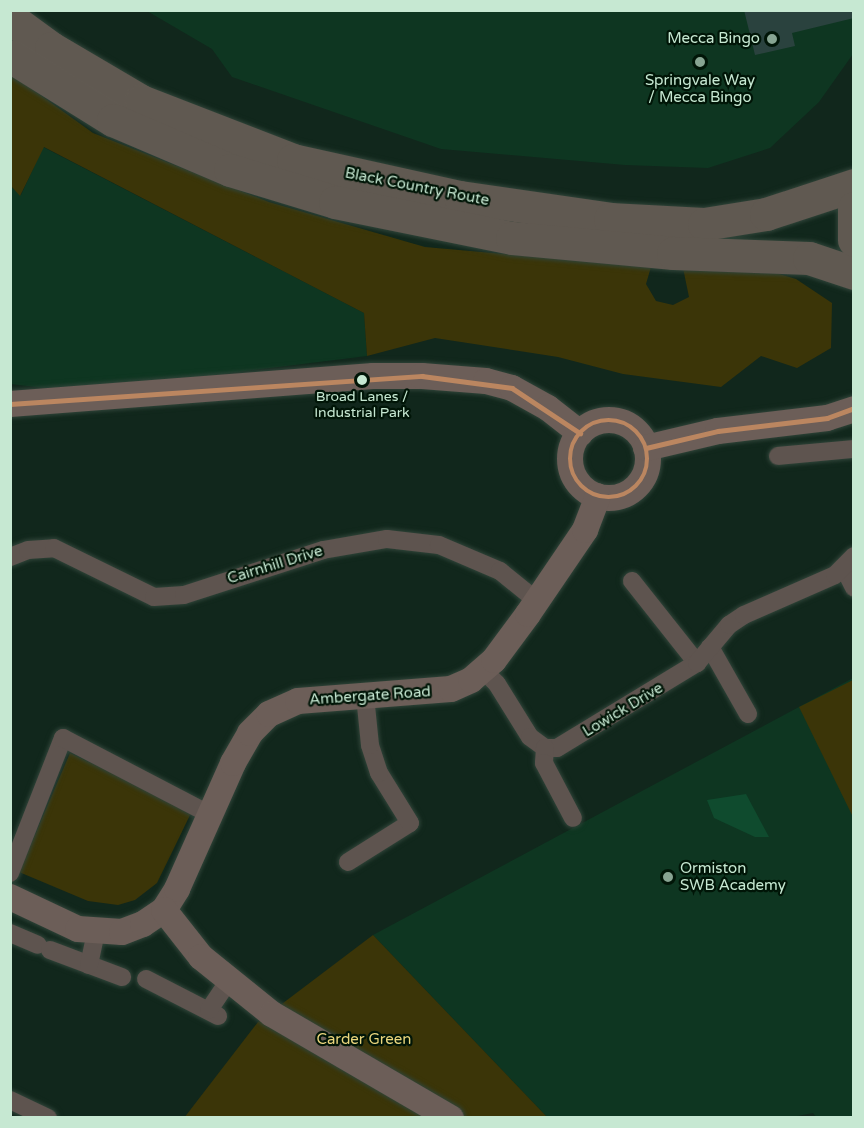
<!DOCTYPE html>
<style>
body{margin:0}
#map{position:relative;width:864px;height:1128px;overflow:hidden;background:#11271c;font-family:"Varela Round",sans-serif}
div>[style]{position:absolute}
.built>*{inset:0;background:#0e3621}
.green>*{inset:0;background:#3b3508}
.water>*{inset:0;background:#0f4b2e}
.building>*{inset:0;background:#2a423e}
.roads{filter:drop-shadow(0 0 2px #304439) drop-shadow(0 0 2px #304439)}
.street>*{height:18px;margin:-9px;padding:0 9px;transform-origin:9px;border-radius:9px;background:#5e544f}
.secondary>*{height:26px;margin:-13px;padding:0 13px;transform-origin:13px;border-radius:13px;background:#6c5e58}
.secondary>.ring{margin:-13px;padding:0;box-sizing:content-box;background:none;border:26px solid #6c5e58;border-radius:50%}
.highway>*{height:33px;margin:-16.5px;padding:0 16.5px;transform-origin:16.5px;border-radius:16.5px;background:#605951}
.bus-1>*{height:4.5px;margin:-2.25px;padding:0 2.25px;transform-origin:2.25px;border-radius:2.25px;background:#bb8660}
.bus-1>.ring{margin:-2.25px;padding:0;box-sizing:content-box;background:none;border:4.5px solid #bb8660;border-radius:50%}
.dots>*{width:16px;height:16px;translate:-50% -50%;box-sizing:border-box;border:3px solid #001507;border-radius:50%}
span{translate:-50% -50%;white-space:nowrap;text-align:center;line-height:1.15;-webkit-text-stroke:4.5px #001507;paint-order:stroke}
.bus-label{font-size:14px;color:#c6e8d2}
.poi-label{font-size:15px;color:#c6e8d2}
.right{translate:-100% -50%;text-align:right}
.left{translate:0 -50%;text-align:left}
.street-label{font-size:15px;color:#c6e8d2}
.park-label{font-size:15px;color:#ead67d}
.frame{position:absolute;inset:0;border:12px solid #c6e8d2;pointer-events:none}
</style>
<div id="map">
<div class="built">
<div style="clip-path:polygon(147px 11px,853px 11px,853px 54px,819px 102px,770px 148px,708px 168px,625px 165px,441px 149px,232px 77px,212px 49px)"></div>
<div style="clip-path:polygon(43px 147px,364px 313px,367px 356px,77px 392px,11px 384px,10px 186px,21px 195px)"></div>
<div style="clip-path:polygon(853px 678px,853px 1117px,816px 1117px,813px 1113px,787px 1118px,547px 1117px,373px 935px)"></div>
</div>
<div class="green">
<div style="clip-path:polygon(10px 73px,93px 133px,269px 202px,425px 247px,651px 267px,646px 284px,656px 301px,673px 305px,689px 297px,683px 268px,749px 265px,796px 279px,832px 303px,831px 348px,797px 368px,761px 356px,721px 387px,623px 374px,558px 357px,435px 338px,367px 356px,364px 313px,44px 147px,20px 196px,11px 186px)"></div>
<div style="clip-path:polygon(853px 680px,853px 817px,799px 707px)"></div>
<div style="clip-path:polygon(70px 753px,192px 811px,157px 883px,135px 900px,118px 905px,88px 901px,19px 872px)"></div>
<div style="clip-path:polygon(373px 935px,547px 1117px,184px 1118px,258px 1022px)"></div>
</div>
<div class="water">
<div style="clip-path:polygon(746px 794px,769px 837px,755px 837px,714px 818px,707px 800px)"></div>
</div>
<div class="building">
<div style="clip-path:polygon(744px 10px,854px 10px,854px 18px,792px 33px,795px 46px,755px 55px)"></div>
</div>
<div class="roads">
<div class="street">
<div style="left:778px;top:456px;width:76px;rotate:-5.3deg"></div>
<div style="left:10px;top:557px;width:19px;rotate:-21deg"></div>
<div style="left:28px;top:550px;width:26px;rotate:-4deg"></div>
<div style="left:54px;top:548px;width:111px;rotate:26.1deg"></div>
<div style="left:154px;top:597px;width:30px;rotate:-4deg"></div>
<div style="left:184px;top:595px;width:146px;rotate:-17.9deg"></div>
<div style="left:323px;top:550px;width:65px;rotate:-9.8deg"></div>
<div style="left:387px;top:539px;width:52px;rotate:6.6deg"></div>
<div style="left:439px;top:545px;width:66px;rotate:23.1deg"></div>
<div style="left:500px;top:571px;width:48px;rotate:39deg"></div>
<div style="left:844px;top:568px;width:22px;rotate:63deg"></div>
<div style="left:632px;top:581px;width:105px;rotate:51.6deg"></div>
<div style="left:710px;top:647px;width:77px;rotate:60.4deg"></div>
<div style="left:484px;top:671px;width:18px;rotate:45deg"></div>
<div style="left:497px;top:684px;width:62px;rotate:58.1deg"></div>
<div style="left:530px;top:737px;width:19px;rotate:36deg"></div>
<div style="left:545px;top:748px;width:12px"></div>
<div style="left:557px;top:748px;width:164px;rotate:-31.3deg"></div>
<div style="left:697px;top:663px;width:50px;rotate:-49.9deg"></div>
<div style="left:729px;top:625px;width:18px;rotate:-34deg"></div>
<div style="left:744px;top:615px;width:99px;rotate:-23.7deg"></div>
<div style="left:835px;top:575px;width:27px;rotate:-45deg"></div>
<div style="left:545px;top:748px;width:15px;rotate:94deg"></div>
<div style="left:544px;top:763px;width:62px;rotate:62.2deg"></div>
<div style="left:348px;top:862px;width:73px;rotate:-32.2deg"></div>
<div style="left:410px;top:823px;width:59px;rotate:-121.8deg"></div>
<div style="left:379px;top:773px;width:29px;rotate:-108deg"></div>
<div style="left:370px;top:745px;width:49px;rotate:-95.8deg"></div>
<div style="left:10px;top:873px;width:145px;rotate:-68.6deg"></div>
<div style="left:63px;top:738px;width:167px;rotate:27.5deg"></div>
<div style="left:10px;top:933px;width:30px;rotate:23deg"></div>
<div style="left:50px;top:950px;width:77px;rotate:20.6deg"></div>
<div style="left:89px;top:965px;width:34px;rotate:-78deg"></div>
<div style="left:146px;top:979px;width:81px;rotate:27.2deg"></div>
<div style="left:209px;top:1010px;width:34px;rotate:-56deg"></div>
<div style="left:10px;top:1100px;width:42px;rotate:25.3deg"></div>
</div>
<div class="secondary">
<div style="left:10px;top:404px;width:364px;rotate:-4.4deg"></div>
<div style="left:373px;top:376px;width:49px"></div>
<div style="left:422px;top:376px;width:64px;rotate:4.5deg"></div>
<div style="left:486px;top:381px;width:27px;rotate:15deg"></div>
<div style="left:512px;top:388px;width:41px;rotate:29.1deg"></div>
<div style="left:548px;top:408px;width:41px;rotate:38deg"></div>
<div class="ring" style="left:570px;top:420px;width:52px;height:52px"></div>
<div style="left:646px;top:448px;width:74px;rotate:-13.3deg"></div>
<div style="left:718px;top:431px;width:110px;rotate:-6.8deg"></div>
<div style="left:827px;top:418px;width:28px;rotate:-18deg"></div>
<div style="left:10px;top:897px;width:75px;rotate:25.2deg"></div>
<div style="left:78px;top:929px;width:44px;rotate:3.9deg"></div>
<div style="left:122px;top:932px;width:22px;rotate:-21deg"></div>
<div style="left:143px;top:924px;width:25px;rotate:-34deg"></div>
<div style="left:164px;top:910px;width:25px;rotate:-58deg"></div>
<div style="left:177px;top:889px;width:138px;rotate:-66deg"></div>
<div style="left:233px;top:763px;width:34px;rotate:-60deg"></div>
<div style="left:250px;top:733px;width:27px;rotate:-45deg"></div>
<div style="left:269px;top:714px;width:32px;rotate:-24deg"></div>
<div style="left:298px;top:701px;width:153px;rotate:-4.5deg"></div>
<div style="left:451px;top:689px;width:22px;rotate:-24deg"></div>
<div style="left:471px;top:680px;width:30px;rotate:-41deg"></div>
<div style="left:494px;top:660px;width:57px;rotate:-53.5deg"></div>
<div style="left:528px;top:614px;width:102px;rotate:-55.8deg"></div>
<div style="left:585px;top:530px;width:36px;rotate:-69deg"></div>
<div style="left:164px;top:910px;width:60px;rotate:51.8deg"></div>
<div style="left:201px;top:957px;width:91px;rotate:38.8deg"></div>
<div style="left:272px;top:1014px;width:207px;rotate:30.2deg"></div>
</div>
<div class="highway">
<div style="left:10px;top:18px;width:51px;rotate:36.2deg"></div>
<div style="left:51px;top:48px;width:104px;rotate:30.5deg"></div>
<div style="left:141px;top:101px;width:163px;rotate:21.2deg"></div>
<div style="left:293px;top:160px;width:171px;rotate:12.5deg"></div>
<div style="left:460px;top:197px;width:152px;rotate:8.3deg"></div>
<div style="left:610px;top:219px;width:94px;rotate:3deg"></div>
<div style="left:704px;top:224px;width:63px;rotate:-9.2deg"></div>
<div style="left:766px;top:214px;width:93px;rotate:-18.2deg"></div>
<div style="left:10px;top:56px;width:121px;rotate:31.9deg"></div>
<div style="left:113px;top:120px;width:127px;rotate:23.1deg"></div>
<div style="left:230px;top:170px;width:110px;rotate:16.9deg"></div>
<div style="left:335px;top:202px;width:181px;rotate:11.5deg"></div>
<div style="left:512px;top:238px;width:162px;rotate:5.3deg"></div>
<div style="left:673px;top:253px;width:136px;rotate:2.1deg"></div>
<div style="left:809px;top:258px;width:47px;rotate:18.4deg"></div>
<div style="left:854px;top:208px;width:32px;rotate:90deg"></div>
</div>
</div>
<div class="bus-1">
<div style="left:10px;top:404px;width:413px;rotate:-3.9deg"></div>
<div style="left:422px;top:376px;width:91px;rotate:7.6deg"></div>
<div style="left:512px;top:388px;width:82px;rotate:33.5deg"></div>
<div class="ring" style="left:570px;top:420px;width:73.5px;height:73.5px"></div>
<div style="left:646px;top:448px;width:74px;rotate:-13.3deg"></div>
<div style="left:718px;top:431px;width:110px;rotate:-6.8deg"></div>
<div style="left:827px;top:418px;width:29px;rotate:-20deg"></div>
</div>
<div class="dots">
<div style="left:772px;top:39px;background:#87a492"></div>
<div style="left:700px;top:62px;background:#87a492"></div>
<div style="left:362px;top:380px;background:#c6e8d2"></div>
<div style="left:668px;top:877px;background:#87a492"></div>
</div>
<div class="bus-label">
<span style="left:362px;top:405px">Broad Lanes /<br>Industrial Park</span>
</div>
<div class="poi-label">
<span class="right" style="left:760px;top:39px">Mecca Bingo</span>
<span style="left:700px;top:89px">Springvale Way<br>/ Mecca Bingo</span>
<span class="left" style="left:680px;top:877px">Ormiston<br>SWB Academy</span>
</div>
<div class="street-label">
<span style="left:417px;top:187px;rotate:11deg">Black Country Route</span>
<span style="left:275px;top:565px;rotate:-17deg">Cairnhill Drive</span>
<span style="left:370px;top:696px;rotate:-4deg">Ambergate Road</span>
<span style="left:623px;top:710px;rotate:-31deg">Lowick Drive</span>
</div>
<div class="park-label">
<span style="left:364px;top:1040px">Carder Green</span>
</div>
<div class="frame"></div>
</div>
